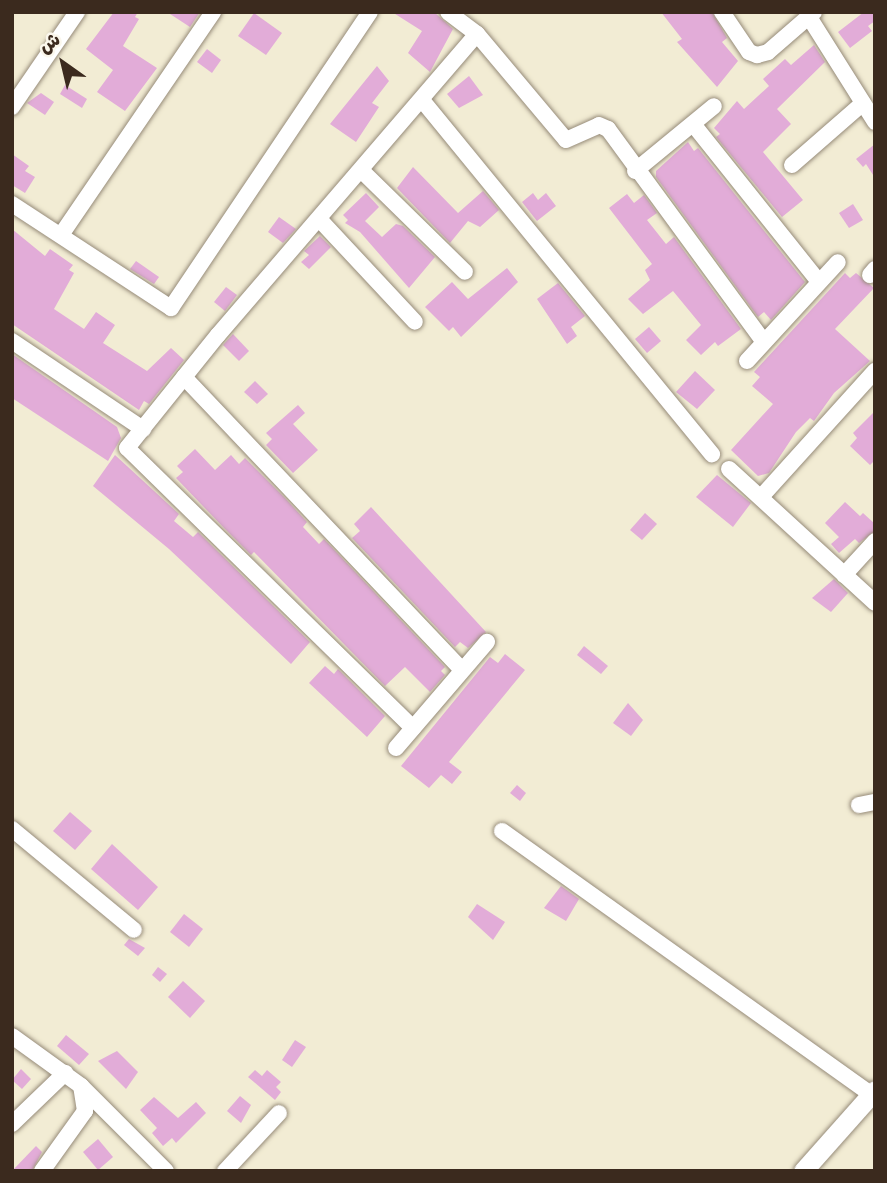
<!DOCTYPE html>
<meta charset="utf-8">
<style>
body{margin:0}
#map{position:relative;width:887px;height:1183px;overflow:hidden;background:#f2ecd4;font-family:Dekko,"Playpen Sans Arabic",sans-serif}
div>[style]{position:absolute}
.building>*{inset:0;background:#e2acd8}
.roads{filter:drop-shadow(0 0 2px #968b79) drop-shadow(0 0 2px #968b79)}
.minor>*{height:16px;margin:-8px;padding:0 8px;transform-origin:8px;border-radius:8px;background:#fff}
.major>*{height:19px;margin:-9.5px;padding:0 9.5px;transform-origin:9.5px;border-radius:9.5px;background:#fff}
span{translate:-50% -50%;white-space:nowrap;text-align:center;line-height:1.15;-webkit-text-stroke:6px #fbf7ec;paint-order:stroke}
.frame{position:absolute;inset:0;border:14px solid #3b2a1e;pointer-events:none}
.north{position:absolute;left:28px;top:28px;width:70px;height:70px;-webkit-text-stroke:5px #fbf7ec;paint-order:stroke;rotate:326deg;font-size:19px;font-weight:700;line-height:28px;text-align:center;color:#3b2a1e}
.north::after{content:'';display:block;margin:auto;width:24px;height:32px;background:#3b2a1e;clip-path:polygon(50% 0,100% 100%,50% 72%,0 100%)}
</style>
<div id="map">
<div class="building">
<div style="clip-path:polygon(114px 12px,138px 12px,135px 17px,139px 19px,123px 46px,157px 68px,125px 111px,97px 92px,113px 70px,86px 49px)"></div>
<div style="clip-path:polygon(167px 12px,200px 12px,190px 27px)"></div>
<div style="clip-path:polygon(392px 12px,434px 12px,453px 29px,430px 72px,408px 53px,422px 31px)"></div>
<div style="clip-path:polygon(661px 12px,712px 12px,727px 38px,722px 42px,738px 61px,717px 87px,677px 42px,682px 39px)"></div>
<div style="clip-path:polygon(864px 12px,875px 12px,875px 21px,868px 26px,872px 31px,850px 48px,838px 32px)"></div>
<div style="clip-path:polygon(254px 13px,282px 33px,266px 55px,238px 36px)"></div>
<div style="clip-path:polygon(814px 45px,825px 62px,777px 109px,791px 124px,763px 152px,803px 200px,782px 217px,716px 137px,720px 134px,714px 128px,737px 101px,744px 109px,769px 86px,763px 79px,785px 59px,791px 65px)"></div>
<div style="clip-path:polygon(207px 49px,221px 60px,212px 73px,197px 62px)"></div>
<div style="clip-path:polygon(377px 66px,389px 81px,372px 103px,379px 107px,356px 142px,330px 124px)"></div>
<div style="clip-path:polygon(469px 76px,483px 95px,459px 108px,447px 94px)"></div>
<div style="clip-path:polygon(65px 85px,87px 99px,82px 108px,60px 94px)"></div>
<div style="clip-path:polygon(41px 93px,54px 102px,45px 115px,27px 103px)"></div>
<div style="clip-path:polygon(688px 142px,694px 151px,698px 148px,805px 282px,771px 320px,764px 312px,758px 317px,656px 177px,656px 171px)"></div>
<div style="clip-path:polygon(875px 144px,875px 178px,866px 164px,863px 167px,856px 159px)"></div>
<div style="clip-path:polygon(12px 154px,29px 166px,25px 171px,35px 177px,25px 193px,12px 185px)"></div>
<div style="clip-path:polygon(413px 167px,458px 213px,483px 191px,499px 210px,480px 227px,468px 221px,450px 243px,397px 188px)"></div>
<div style="clip-path:polygon(366px 193px,379px 207px,365px 221px,382px 237px,396px 224px,403px 226px,435px 257px,409px 288px,360px 232px,345px 223px,348px 220px,343px 215px)"></div>
<div style="clip-path:polygon(533px 193px,538px 200px,546px 193px,556px 206px,537px 221px,522px 202px)"></div>
<div style="clip-path:polygon(627px 194px,634px 203px,644px 195px,657px 213px,647px 220px,666px 244px,674px 237px,741px 329px,718px 346px,715px 342px,701px 355px,686px 340px,701px 325px,673px 291px,643px 314px,628px 299px,650px 280px,645px 270px,652px 264px,609px 208px)"></div>
<div style="clip-path:polygon(853px 204px,863px 220px,849px 228px,839px 213px)"></div>
<div style="clip-path:polygon(279px 217px,296px 229px,283px 243px,268px 232px)"></div>
<div style="clip-path:polygon(12px 229px,45px 256px,50px 249px,73px 265px,69px 270px,74px 273px,54px 309px,84px 329px,96px 312px,115px 325px,103px 343px,147px 371px,171px 348px,184px 360px,149px 404px,144px 401px,139px 410px,12px 324px)"></div>
<div style="clip-path:polygon(320px 236px,331px 247px,309px 269px,301px 262px,309px 255px,304px 251px)"></div>
<div style="clip-path:polygon(136px 261px,159px 277px,154px 284px,130px 269px)"></div>
<div style="clip-path:polygon(507px 268px,518px 282px,461px 337px,453px 327px,449px 331px,425px 307px,452px 282px,468px 299px)"></div>
<div style="clip-path:polygon(845px 273px,850px 278px,856px 273px,874px 288px,835px 329px,870px 361px,834px 393px,814px 421px,810px 418px,796px 432px,769px 473px,758px 476px,731px 450px,773px 404px,752px 386px,760px 377px,754px 372px)"></div>
<div style="clip-path:polygon(558px 283px,585px 316px,571px 327px,577px 336px,567px 344px,537px 299px)"></div>
<div style="clip-path:polygon(226px 287px,237px 295px,225px 311px,214px 302px)"></div>
<div style="clip-path:polygon(649px 327px,661px 341px,647px 353px,635px 339px)"></div>
<div style="clip-path:polygon(233px 334px,249px 351px,239px 361px,223px 345px)"></div>
<div style="clip-path:polygon(12px 354px,117px 427px,121px 438px,108px 461px,12px 398px)"></div>
<div style="clip-path:polygon(695px 371px,715px 390px,697px 409px,676px 392px)"></div>
<div style="clip-path:polygon(255px 381px,268px 394px,257px 404px,244px 392px)"></div>
<div style="clip-path:polygon(298px 405px,305px 413px,293px 424px,318px 450px,293px 473px,266px 445px,272px 439px,266px 433px)"></div>
<div style="clip-path:polygon(875px 411px,875px 460px,870px 465px,850px 446px,857px 438px,853px 433px)"></div>
<div style="clip-path:polygon(195px 449px,215px 470px,231px 455px,239px 464px,245px 458px,285px 498px,307px 522px,303px 527px,319px 544px,324px 539px,445px 667px,441px 671px,445px 675px,430px 692px,405px 667px,385px 686px,254px 552px,251px 555px,224px 528px,176px 478px,183px 472px,177px 466px)"></div>
<div style="clip-path:polygon(115px 455px,179px 514px,174px 521px,193px 537px,198px 532px,310px 642px,291px 664px,169px 549px,93px 486px)"></div>
<div style="clip-path:polygon(717px 475px,751px 503px,733px 527px,696px 497px)"></div>
<div style="clip-path:polygon(845px 502px,860px 516px,863px 513px,875px 524px,875px 531px,859px 543px,855px 539px,839px 553px,831px 544px,839px 537px,825px 523px)"></div>
<div style="clip-path:polygon(371px 507px,486px 632px,468px 648px,460px 642px,455px 647px,352px 538px,360px 531px,354px 524px)"></div>
<div style="clip-path:polygon(645px 513px,657px 524px,642px 540px,630px 530px)"></div>
<div style="clip-path:polygon(834px 579px,848px 593px,831px 612px,812px 598px)"></div>
<div style="clip-path:polygon(584px 646px,608px 666px,601px 674px,577px 655px)"></div>
<div style="clip-path:polygon(505px 654px,525px 670px,449px 762px,462px 772px,452px 784px,441px 775px,429px 788px,401px 766px,490px 657px,498px 663px)"></div>
<div style="clip-path:polygon(325px 666px,334px 674px,338px 669px,385px 716px,367px 737px,309px 683px)"></div>
<div style="clip-path:polygon(628px 703px,643px 720px,631px 736px,613px 723px)"></div>
<div style="clip-path:polygon(517px 785px,526px 793px,520px 801px,510px 793px)"></div>
<div style="clip-path:polygon(70px 812px,92px 831px,75px 850px,53px 831px)"></div>
<div style="clip-path:polygon(112px 844px,158px 887px,138px 910px,91px 869px)"></div>
<div style="clip-path:polygon(561px 886px,579px 899px,566px 921px,544px 908px)"></div>
<div style="clip-path:polygon(477px 904px,505px 922px,493px 940px,468px 917px)"></div>
<div style="clip-path:polygon(184px 914px,203px 929px,189px 947px,170px 932px)"></div>
<div style="clip-path:polygon(129px 939px,145px 948px,138px 956px,124px 945px)"></div>
<div style="clip-path:polygon(158px 967px,167px 974px,160px 982px,152px 975px)"></div>
<div style="clip-path:polygon(183px 981px,205px 1001px,190px 1018px,168px 997px)"></div>
<div style="clip-path:polygon(66px 1035px,89px 1054px,79px 1065px,57px 1046px)"></div>
<div style="clip-path:polygon(295px 1040px,306px 1047px,292px 1067px,282px 1060px)"></div>
<div style="clip-path:polygon(117px 1051px,138px 1072px,126px 1089px,98px 1061px)"></div>
<div style="clip-path:polygon(21px 1069px,31px 1079px,22px 1089px,12px 1080px)"></div>
<div style="clip-path:polygon(255px 1070px,262px 1076px,267px 1070px,281px 1082px,276px 1087px,281px 1092px,275px 1100px,248px 1077px)"></div>
<div style="clip-path:polygon(240px 1096px,251px 1105px,241px 1123px,227px 1111px)"></div>
<div style="clip-path:polygon(154px 1097px,178px 1118px,196px 1102px,206px 1113px,176px 1143px,172px 1138px,163px 1146px,152px 1133px,157px 1128px,140px 1110px)"></div>
<div style="clip-path:polygon(98px 1139px,113px 1157px,98px 1170px,83px 1152px)"></div>
<div style="clip-path:polygon(36px 1146px,42px 1152px,32px 1171px,12px 1171px)"></div>
</div>
<div class="roads">
<div class="minor">
<div style="left:722px;top:12px;width:48px;rotate:56deg"></div>
<div style="left:749px;top:52px;width:9px;rotate:21deg"></div>
<div style="left:757px;top:55px;width:11px;rotate:-15deg"></div>
<div style="left:768px;top:52px;width:61px;rotate:-41deg"></div>
<div style="left:809px;top:17px;width:124px;rotate:57.8deg"></div>
<div style="left:477px;top:34px;width:138px;rotate:50deg"></div>
<div style="left:566px;top:140px;width:36px;rotate:-24deg"></div>
<div style="left:599px;top:125px;width:10px;rotate:24deg"></div>
<div style="left:608px;top:129px;width:264px;rotate:53.8deg"></div>
<div style="left:422px;top:100px;width:458px;rotate:50.7deg"></div>
<div style="left:12px;top:107px;width:115px;rotate:-55.6deg"></div>
<div style="left:693px;top:124px;width:202px;rotate:51.4deg"></div>
<div style="left:792px;top:165px;width:94px;rotate:-41.1deg"></div>
<div style="left:362px;top:171px;width:144px;rotate:44.4deg"></div>
<div style="left:635px;top:171px;width:102px;rotate:-39.4deg"></div>
<div style="left:12px;top:204px;width:190px;rotate:33.2deg"></div>
<div style="left:171px;top:308px;width:357px;rotate:-56.1deg"></div>
<div style="left:320px;top:220px;width:139px;rotate:47deg"></div>
<div style="left:61px;top:235px;width:270px;rotate:-55.7deg"></div>
<div style="left:870px;top:275px;width:8px;rotate:-50deg"></div>
<div style="left:12px;top:341px;width:158px;rotate:33.9deg"></div>
<div style="left:747px;top:361px;width:134px;rotate:-47.4deg"></div>
<div style="left:184px;top:377px;width:404px;rotate:46.5deg"></div>
<div style="left:729px;top:469px;width:198px;rotate:42.5deg"></div>
<div style="left:761px;top:497px;width:170px;rotate:-47.9deg"></div>
<div style="left:844px;top:575px;width:46px;rotate:-47.6deg"></div>
<div style="left:413px;top:728px;width:400px;rotate:-135.6deg"></div>
<div style="left:127px;top:448px;width:145px;rotate:-51.2deg"></div>
<div style="left:218px;top:335px;width:397px;rotate:-49.3deg"></div>
<div style="left:477px;top:34px;width:36px;rotate:-143deg"></div>
<div style="left:396px;top:748px;width:140px;rotate:-49.4deg"></div>
<div style="left:859px;top:805px;width:16px;rotate:-11deg"></div>
<div style="left:12px;top:829px;width:158px;rotate:39.6deg"></div>
<div style="left:502px;top:831px;width:453px;rotate:35.5deg"></div>
<div style="left:12px;top:1036px;width:85px;rotate:35.9deg"></div>
<div style="left:81px;top:1086px;width:120px;rotate:45deg"></div>
<div style="left:12px;top:1124px;width:74px;rotate:-43.9deg"></div>
<div style="left:42px;top:1171px;width:74px;rotate:-54.4deg"></div>
<div style="left:85px;top:1111px;width:25px;rotate:-99deg"></div>
<div style="left:225px;top:1171px;width:79px;rotate:-47deg"></div>
</div>
<div class="major">
<div style="left:803px;top:1171px;width:108px;rotate:-48.4deg"></div>
</div>
</div>
<div class="frame"></div>
<div class="north">ش</div>
</div>
